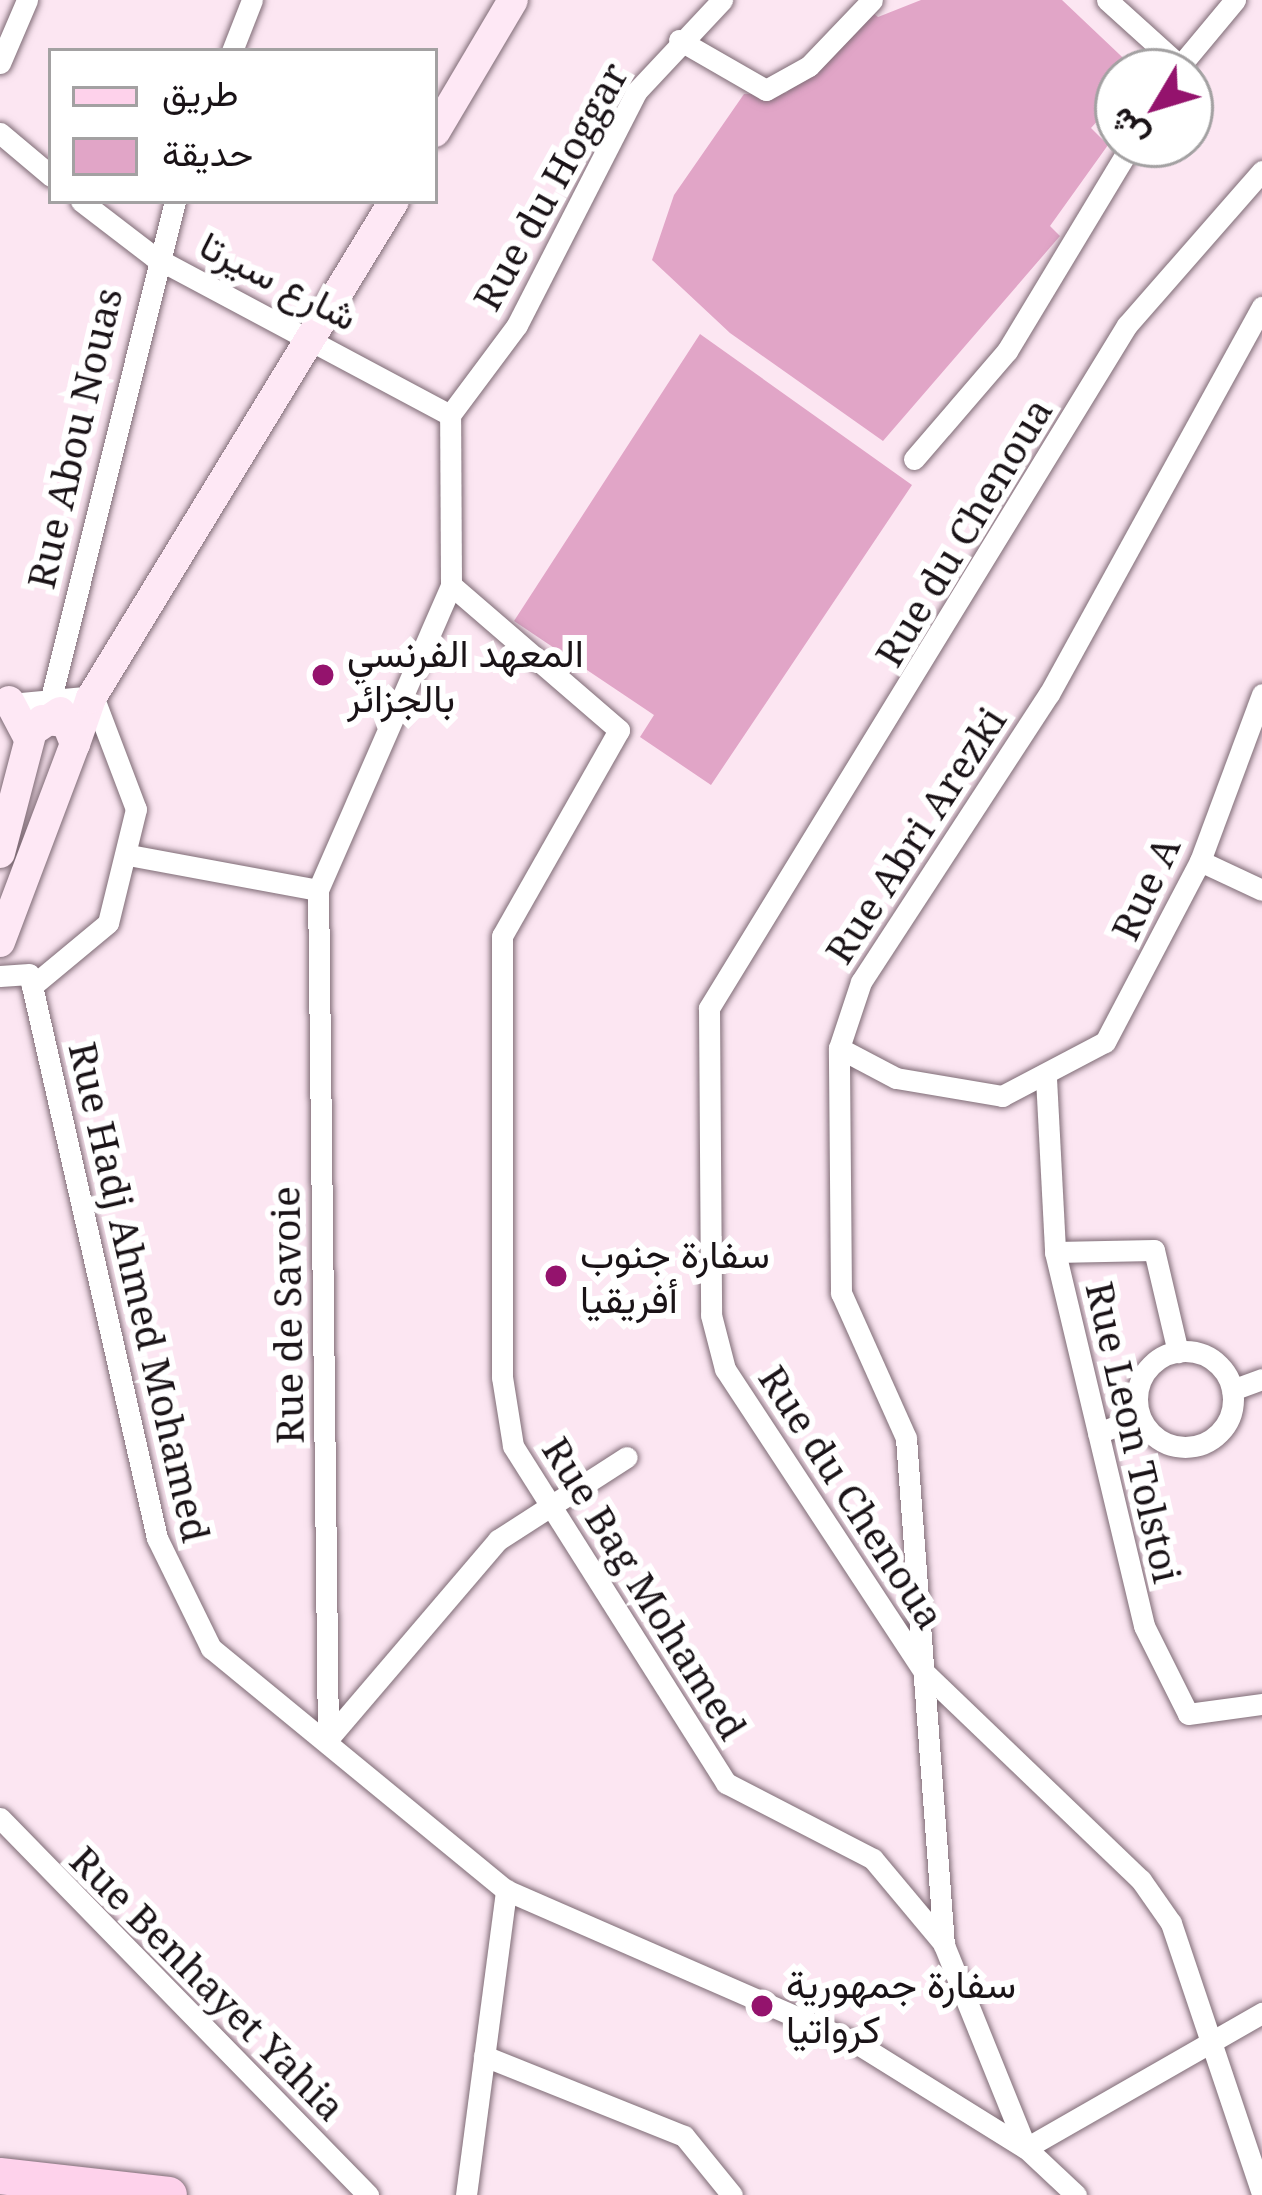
<!DOCTYPE html>
<meta charset="utf-8">
<style>
body{margin:0}
#map{position:relative;width:1262px;height:2195px;overflow:hidden;background:#fce6f2;font-family:"Noto Serif",Vazirmatn,serif}
div>[style]{position:absolute}
.green>*{inset:0;background:#e1a5c7}
.roads{filter:drop-shadow(0 0 3px #7e6b75) drop-shadow(0 0 3px #7e6b75)}
.street>*{height:21px;margin:-10.5px;padding:0 10.5px;transform-origin:10.5px;border-radius:10.5px;background:#fff}
.street>.ring{margin:-10.5px;padding:0;box-sizing:content-box;background:none;border:21px solid #fff;border-radius:50%}
.secondary>*{height:30px;margin:-15px;padding:0 15px;transform-origin:15px;border-radius:15px;background:#fee8f5}
.primary>*{height:36px;margin:-18px;padding:0 18px;transform-origin:18px;border-radius:18px;background:#fed2eb}
.dots>*{width:33px;height:33px;translate:-50% -50%;box-sizing:border-box;border:6px solid #fff;border-radius:50%}
span{translate:-50% -50%;white-space:nowrap;text-align:center;line-height:1.15;-webkit-text-stroke:12px #fff;paint-order:stroke}
.street-label{font-size:39px;color:#1a1317}
.poi-label{font-size:39px;color:#1a1317}
.left{translate:0 -50%;text-align:left}
.legend{position:absolute;left:48px;top:48px;width:390px;height:156px;box-sizing:border-box;background:#fff;border:3px solid #a3a1a2;margin:0;padding:15px 21px;list-style:none;font-size:36px;color:#1a1317}
.legend li{display:flex;align-items:center;gap:24px;height:60px}
.legend b{width:60px;border:3px solid #a3a1a2}
.north{position:absolute;left:1094px;top:48px;width:120px;height:120px;box-sizing:border-box;background:#fff;border:3px solid #a3a1a2;border-radius:50%;rotate:232deg;font-size:33px;font-weight:700;line-height:48px;text-align:center;color:#1a1317}
.north::after{content:'';display:block;margin:auto;width:42px;height:54px;background:#94136d;clip-path:polygon(50% 0,100% 100%,50% 72%,0 100%)}
</style>
<div id="map">
<div class="green">
<div style="clip-path:polygon(921px 0,1062px 0,1138px 72px,1118px 72px,1118px 98px,1091px 128px,1108px 145px,1050px 226px,1060px 236px,883px 441px,730px 333px,652px 260px,674px 195px,744px 94px,786px 93px,869px 10px,878px 17px)"></div>
<div style="clip-path:polygon(700px 334px,912px 485px,711px 785px,640px 737px,654px 715px,514px 621px)"></div>
</div>
<div class="roads">
<div class="street">
<div style="left:1107px;top:0;width:97px;rotate:42.1deg"></div>
<div style="left:679px;top:40px;width:100px;rotate:29.9deg"></div>
<div style="left:766px;top:90px;width:49px;rotate:-29.2deg"></div>
<div style="left:809px;top:66px;width:91px;rotate:-46.3deg"></div>
<div style="left:232px;top:51px;width:55px;rotate:-68.6deg"></div>
<div style="left:0;top:63px;width:69px;rotate:-66.8deg"></div>
<div style="left:1175px;top:72px;width:94px;rotate:-50.2deg"></div>
<div style="left:0;top:133px;width:67px;rotate:40.1deg"></div>
<div style="left:1262px;top:171px;width:205px;rotate:131.2deg"></div>
<div style="left:1127px;top:325px;width:801px;rotate:121.47deg"></div>
<div style="left:709px;top:1008px;width:307px;rotate:89.6deg"></div>
<div style="left:711px;top:1315px;width:56px;rotate:75.5deg"></div>
<div style="left:725px;top:1369px;width:364px;rotate:56.7deg"></div>
<div style="left:925px;top:1673px;width:299px;rotate:43.8deg"></div>
<div style="left:1141px;top:1880px;width:52px;rotate:55.1deg"></div>
<div style="left:1171px;top:1923px;width:285px;rotate:71.4deg"></div>
<div style="left:81px;top:201px;width:92px;rotate:37.5deg"></div>
<div style="left:154px;top:257px;width:336px;rotate:28.1deg"></div>
<div style="left:450px;top:415px;width:112px;rotate:-53.3deg"></div>
<div style="left:517px;top:325px;width:262px;rotate:-62.9deg"></div>
<div style="left:636px;top:92px;width:126px;rotate:-46.9deg"></div>
<div style="left:914px;top:459px;width:143px;rotate:-49.3deg"></div>
<div style="left:1007px;top:351px;width:242px;rotate:-58.9deg"></div>
<div style="left:451px;top:585px;width:222px;rotate:40.8deg"></div>
<div style="left:619px;top:730px;width:237px;rotate:119.6deg"></div>
<div style="left:502px;top:936px;width:441px;rotate:90deg"></div>
<div style="left:502px;top:1377px;width:70px;rotate:80.9deg"></div>
<div style="left:513px;top:1446px;width:399px;rotate:57.7deg"></div>
<div style="left:726px;top:1783px;width:165px;rotate:27.3deg"></div>
<div style="left:873px;top:1859px;width:111px;rotate:50.1deg"></div>
<div style="left:52px;top:694px;width:508px;rotate:-75.99deg"></div>
<div style="left:0;top:705px;width:93px;rotate:-5.5deg"></div>
<div style="left:93px;top:696px;width:121px;rotate:69.2deg"></div>
<div style="left:136px;top:809px;width:117px;rotate:103.8deg"></div>
<div style="left:108px;top:923px;width:99px;rotate:140.3deg"></div>
<div style="left:32px;top:986px;width:12px;rotate:-104deg"></div>
<div style="left:29px;top:974px;width:29px;rotate:176deg"></div>
<div style="left:129px;top:855px;width:192px;rotate:10.5deg"></div>
<div style="left:1200px;top:861px;width:68px;rotate:25.1deg"></div>
<div style="left:32px;top:986px;width:566px;rotate:77.24deg"></div>
<div style="left:157px;top:1538px;width:123px;rotate:63.9deg"></div>
<div style="left:211px;top:1648px;width:382px;rotate:39.4deg"></div>
<div style="left:506px;top:1890px;width:384px;rotate:23.6deg"></div>
<div style="left:858px;top:2044px;width:197px;rotate:31.9deg"></div>
<div style="left:839px;top:1048px;width:64px;rotate:27.8deg"></div>
<div style="left:896px;top:1078px;width:108px;rotate:9.6deg"></div>
<div style="left:1002px;top:1096px;width:116px;rotate:-27.7deg"></div>
<div style="left:1105px;top:1042px;width:204px;rotate:-62.3deg"></div>
<div style="left:1200px;top:861px;width:178px;rotate:-69.6deg"></div>
<div style="left:1046px;top:1078px;width:174px;rotate:87deg"></div>
<div style="left:1055px;top:1252px;width:384px;rotate:76.6deg"></div>
<div style="left:1144px;top:1626px;width:98px;rotate:63.4deg"></div>
<div style="left:1188px;top:1714px;width:75px;rotate:-7.7deg"></div>
<div style="left:1055px;top:1252px;width:99px;rotate:-1.2deg"></div>
<div style="left:1154px;top:1250px;width:105px;rotate:76.8deg"></div>
<div class="ring" style="left:1137px;top:1351px;width:75px;height:75px"></div>
<div style="left:1232px;top:1390px;width:32px;rotate:-20deg"></div>
<div style="left:1098px;top:1433px;width:45px;rotate:-20.9deg"></div>
<div style="left:328px;top:1739px;width:849px;rotate:-90.67deg"></div>
<div style="left:318px;top:890px;width:333px;rotate:-66.4deg"></div>
<div style="left:451px;top:585px;width:170px;rotate:-90.3deg"></div>
<div style="left:328px;top:1739px;width:262px;rotate:-49.5deg"></div>
<div style="left:498px;top:1540px;width:153px;rotate:-32.8deg"></div>
<div style="left:0;top:1818px;width:527px;rotate:45.69deg"></div>
<div style="left:484px;top:2056px;width:215px;rotate:21.8deg"></div>
<div style="left:684px;top:2136px;width:76px;rotate:50.9deg"></div>
<div style="left:1026px;top:2148px;width:272px;rotate:-29.8deg"></div>
<div style="left:466px;top:2195px;width:308px;rotate:-82.5deg"></div>
<div style="left:1076px;top:2195px;width:69px;rotate:-136.8deg"></div>
<div style="left:1026px;top:2148px;width:219px;rotate:-112deg"></div>
<div style="left:944px;top:1945px;width:508px;rotate:-94.29deg"></div>
<div style="left:906px;top:1438px;width:159px;rotate:-114.1deg"></div>
<div style="left:841px;top:1293px;width:245px;rotate:-90.5deg"></div>
<div style="left:839px;top:1048px;width:70px;rotate:-71.6deg"></div>
<div style="left:861px;top:982px;width:344px;rotate:-56.9deg"></div>
<div style="left:1049px;top:694px;width:442px;rotate:-61.2deg"></div>
</div>
<div class="secondary">
<div style="left:435px;top:132px;width:153px;rotate:-59.4deg"></div>
<div style="left:9px;top:701px;width:43px;rotate:62.2deg"></div>
<div style="left:75px;top:744px;width:49px;rotate:-70.8deg"></div>
<div style="left:91px;top:698px;width:582px;rotate:-58.63deg"></div>
<div style="left:0;top:853px;width:126px;rotate:-75.3deg"></div>
<div style="left:32px;top:731px;width:34px;rotate:-34deg"></div>
<div style="left:0;top:942px;width:212px;rotate:-69.3deg"></div>
<div style="left:75px;top:744px;width:24px;rotate:-112deg"></div>
<div style="left:66px;top:722px;width:24px;rotate:-175deg"></div>
</div>
<div class="primary">
<div style="left:0;top:2176px;width:170px;rotate:6.4deg"></div>
</div>
</div>
<div class="dots">
<div style="left:323px;top:675px;background:#94136d"></div>
<div style="left:556px;top:1276px;background:#94136d"></div>
<div style="left:762px;top:2006px;background:#94136d"></div>
</div>
<div class="street-label">
<span style="left:550px;top:186px;rotate:-61deg">Rue du Hoggar</span>
<span style="left:279px;top:280px;rotate:27deg">شارع سيرتا</span>
<span style="left:74px;top:438px;rotate:-77deg">Rue Abou Nouas</span>
<span style="left:963px;top:532px;rotate:-59deg">Rue du Chenoua</span>
<span style="left:915px;top:835px;rotate:-57deg">Rue Abri Arezki</span>
<span style="left:1145px;top:888px;rotate:-65deg">Rue A</span>
<span style="left:140px;top:1292px;rotate:77deg">Rue Hadj Ahmed Mohamed</span>
<span style="left:287px;top:1315px;rotate:-91deg">Rue de Savoie</span>
<span style="left:1134px;top:1432px;rotate:77deg">Rue Leon Tolstoi</span>
<span style="left:852px;top:1497px;rotate:57deg">Rue du Chenoua</span>
<span style="left:645px;top:1588px;rotate:58deg">Rue Bag Mohamed</span>
<span style="left:208px;top:1983px;rotate:45deg">Rue Benhayet Yahia</span>
</div>
<div class="poi-label">
<span class="left" style="left:347px;top:675px">المعهد الفرنسي<br>بالجزائر</span>
<span class="left" style="left:580px;top:1276px">سفارة جنوب<br>أفريقيا</span>
<span class="left" style="left:786px;top:2006px">سفارة جمهورية<br>كرواتيا</span>
</div>
<ul class="legend">
<li><b style="height:15px;background:#fed2eb"></b>طريق</li>
<li><b style="height:33px;background:#e1a5c7"></b>حديقة</li>
</ul>
<div class="north">ش</div>
</div>
